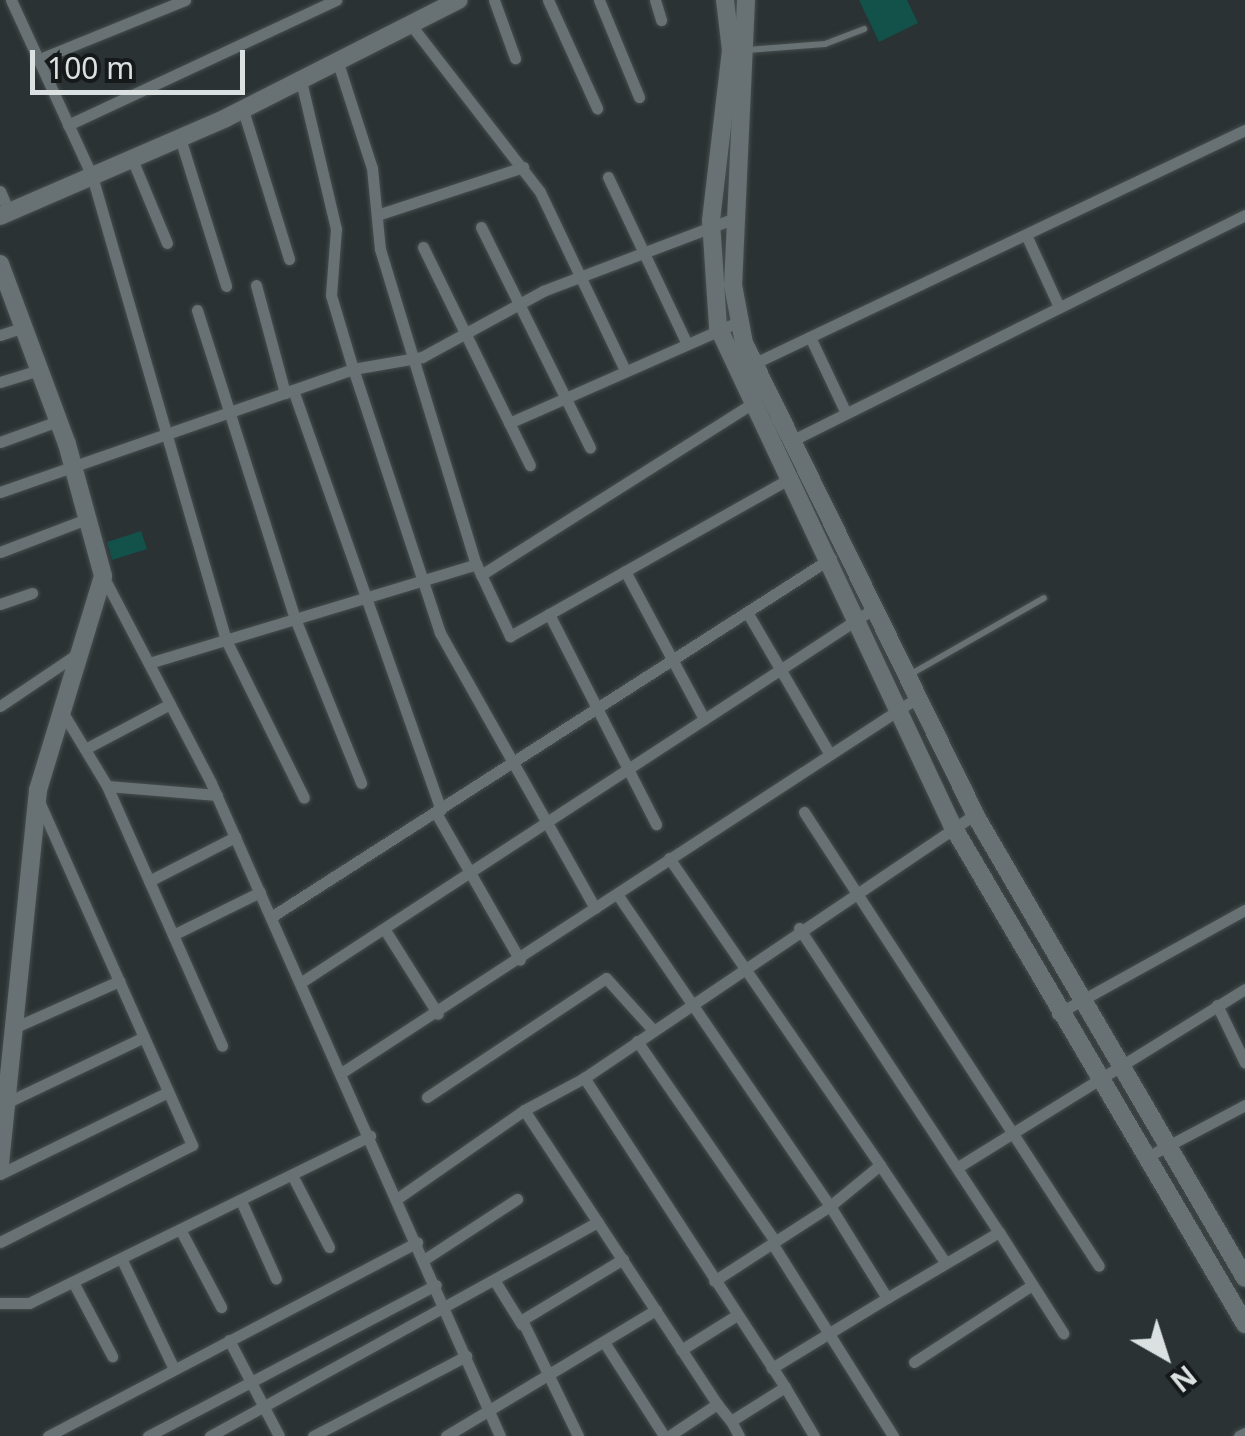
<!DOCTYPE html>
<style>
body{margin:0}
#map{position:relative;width:1245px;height:1436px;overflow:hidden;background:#2a3233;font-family:"Noto Sans",sans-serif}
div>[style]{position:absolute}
.building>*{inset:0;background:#13514b}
.roads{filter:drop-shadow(0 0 2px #464d4e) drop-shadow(0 0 2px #464d4e)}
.lane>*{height:6px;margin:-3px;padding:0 3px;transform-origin:3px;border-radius:3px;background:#687173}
.street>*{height:11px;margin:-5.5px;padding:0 5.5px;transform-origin:5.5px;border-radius:5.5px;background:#687173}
.secondary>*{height:18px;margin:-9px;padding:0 9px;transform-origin:9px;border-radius:9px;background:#687173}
span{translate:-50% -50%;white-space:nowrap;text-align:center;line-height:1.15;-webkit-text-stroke:8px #151919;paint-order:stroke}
.north{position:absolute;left:1115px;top:1306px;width:100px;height:100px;-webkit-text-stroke:8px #151919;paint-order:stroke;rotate:141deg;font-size:28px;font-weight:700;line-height:40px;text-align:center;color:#dbe0e1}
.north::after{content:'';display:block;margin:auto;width:35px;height:45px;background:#dbe0e1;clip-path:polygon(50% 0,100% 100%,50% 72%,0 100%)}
.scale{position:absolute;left:30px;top:50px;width:215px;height:45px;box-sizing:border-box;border:5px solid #dbe0e1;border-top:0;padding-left:12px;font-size:30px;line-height:35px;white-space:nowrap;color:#dbe0e1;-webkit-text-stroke:8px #151919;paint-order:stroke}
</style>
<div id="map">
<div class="building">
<div style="clip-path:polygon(859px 0,907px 0,918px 23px,879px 42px)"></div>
<div style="clip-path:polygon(141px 531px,147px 549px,112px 560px,107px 542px)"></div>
</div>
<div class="roads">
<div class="lane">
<div style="left:747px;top:50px;width:78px;rotate:-4.4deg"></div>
<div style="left:825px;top:44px;width:42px;rotate:-21deg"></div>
<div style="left:911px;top:674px;width:153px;rotate:-29.7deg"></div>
</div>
<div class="street">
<div style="left:11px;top:0;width:194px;rotate:65.3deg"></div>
<div style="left:92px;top:176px;width:481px;rotate:73.9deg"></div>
<div style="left:225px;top:638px;width:178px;rotate:63.7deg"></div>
<div style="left:494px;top:0;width:62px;rotate:70.1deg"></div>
<div style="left:548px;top:0;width:119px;rotate:65.6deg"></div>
<div style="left:599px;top:0;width:105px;rotate:67.6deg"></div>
<div style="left:655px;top:0;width:21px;rotate:73deg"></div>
<div style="left:411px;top:25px;width:211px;rotate:52.3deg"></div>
<div style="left:540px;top:192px;width:197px;rotate:64.5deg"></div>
<div style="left:37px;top:60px;width:160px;rotate:-22.1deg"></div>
<div style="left:338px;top:63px;width:110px;rotate:72.1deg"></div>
<div style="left:372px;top:168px;width:81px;rotate:84.4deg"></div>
<div style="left:380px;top:249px;width:329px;rotate:73.1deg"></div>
<div style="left:243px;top:110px;width:156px;rotate:72.8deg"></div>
<div style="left:68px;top:125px;width:296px;rotate:-25deg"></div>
<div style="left:180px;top:138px;width:155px;rotate:72.7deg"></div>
<div style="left:132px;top:159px;width:91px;rotate:67.4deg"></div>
<div style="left:608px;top:177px;width:183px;rotate:64.7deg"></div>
<div style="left:0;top:191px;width:23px;rotate:67deg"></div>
<div style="left:377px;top:215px;width:154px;rotate:-18.2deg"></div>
<div style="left:481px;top:227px;width:246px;rotate:63.7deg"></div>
<div style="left:1027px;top:237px;width:77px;rotate:65.4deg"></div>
<div style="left:423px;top:247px;width:243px;rotate:63.9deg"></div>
<div style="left:256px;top:285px;width:112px;rotate:75deg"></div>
<div style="left:197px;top:310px;width:321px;rotate:72.4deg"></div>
<div style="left:294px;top:616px;width:180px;rotate:68.1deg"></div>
<div style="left:0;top:335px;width:23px;rotate:-18deg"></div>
<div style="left:810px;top:337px;width:84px;rotate:64.7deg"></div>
<div style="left:755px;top:363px;width:543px;rotate:-25.43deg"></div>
<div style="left:0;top:382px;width:41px;rotate:-17.1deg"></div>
<div style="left:293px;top:390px;width:445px;rotate:70.6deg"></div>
<div style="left:509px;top:423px;width:250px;rotate:-23.8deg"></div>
<div style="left:793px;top:440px;width:505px;rotate:-26.46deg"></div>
<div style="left:0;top:442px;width:62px;rotate:-19.9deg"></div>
<div style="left:0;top:492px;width:374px;rotate:-19.2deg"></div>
<div style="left:353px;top:369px;width:77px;rotate:-106.6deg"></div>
<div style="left:331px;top:295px;width:66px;rotate:-85.7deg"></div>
<div style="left:336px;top:229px;width:152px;rotate:-103.3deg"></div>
<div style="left:0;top:552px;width:93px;rotate:-20.8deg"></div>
<div style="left:625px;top:571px;width:168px;rotate:61.9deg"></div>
<div style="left:481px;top:575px;width:325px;rotate:-32.3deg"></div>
<div style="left:103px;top:576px;width:233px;rotate:62.4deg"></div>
<div style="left:211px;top:783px;width:714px;rotate:66.13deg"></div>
<div style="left:0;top:604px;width:34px;rotate:-19deg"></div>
<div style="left:747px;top:612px;width:161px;rotate:59.8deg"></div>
<div style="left:549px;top:614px;width:236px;rotate:63deg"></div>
<div style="left:149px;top:663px;width:342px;rotate:-16.8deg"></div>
<div style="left:476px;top:564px;width:80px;rotate:64.7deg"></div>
<div style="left:510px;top:636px;width:316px;rotate:-29.4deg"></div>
<div style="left:0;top:706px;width:97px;rotate:-34deg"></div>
<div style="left:60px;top:708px;width:91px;rotate:58.9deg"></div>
<div style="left:85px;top:749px;width:96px;rotate:-27.9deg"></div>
<div style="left:217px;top:795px;width:110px;rotate:-175.3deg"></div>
<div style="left:107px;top:786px;width:284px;rotate:66.1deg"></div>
<div style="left:804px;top:812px;width:541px;rotate:56.99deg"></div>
<div style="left:436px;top:813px;width:169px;rotate:60.3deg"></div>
<div style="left:669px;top:858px;width:373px;rotate:55.5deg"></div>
<div style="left:880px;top:1165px;width:65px;rotate:140.6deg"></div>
<div style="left:830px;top:1206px;width:108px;rotate:58.2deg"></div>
<div style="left:887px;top:1298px;width:135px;rotate:148.7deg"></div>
<div style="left:149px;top:881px;width:97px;rotate:-27.1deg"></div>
<div style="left:617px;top:894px;width:378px;rotate:55.7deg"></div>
<div style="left:830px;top:1206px;width:138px;rotate:147.1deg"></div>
<div style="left:595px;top:908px;width:316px;rotate:-119.4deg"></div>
<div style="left:440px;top:633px;width:278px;rotate:-108.2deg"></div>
<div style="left:353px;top:369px;width:70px;rotate:-9.9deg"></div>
<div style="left:422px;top:357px;width:138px;rotate:-28.6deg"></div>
<div style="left:543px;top:291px;width:205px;rotate:-20.8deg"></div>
<div style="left:271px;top:917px;width:665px;rotate:-32.66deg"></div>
<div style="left:799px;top:928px;width:364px;rotate:56.7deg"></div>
<div style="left:999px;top:1232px;width:130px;rotate:149.5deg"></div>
<div style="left:385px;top:930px;width:99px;rotate:57.8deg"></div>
<div style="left:173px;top:935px;width:97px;rotate:-26.3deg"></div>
<div style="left:300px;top:983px;width:684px;rotate:-33.13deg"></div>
<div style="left:1217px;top:1005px;width:64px;rotate:64.2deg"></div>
<div style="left:1057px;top:1014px;width:215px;rotate:-29deg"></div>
<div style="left:18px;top:1026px;width:111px;rotate:-24deg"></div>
<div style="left:637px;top:1041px;width:243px;rotate:55.4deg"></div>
<div style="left:341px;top:1073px;width:687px;rotate:-33.07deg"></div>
<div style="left:584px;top:1078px;width:68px;rotate:151.9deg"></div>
<div style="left:524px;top:1110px;width:352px;rotate:56.7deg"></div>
<div style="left:427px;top:1097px;width:215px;rotate:-33.6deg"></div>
<div style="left:606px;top:978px;width:70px;rotate:47.9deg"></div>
<div style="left:10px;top:1101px;width:148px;rotate:-25.5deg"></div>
<div style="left:1145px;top:1158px;width:113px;rotate:-27.9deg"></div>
<div style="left:880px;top:1165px;width:117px;rotate:56.2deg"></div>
<div style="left:958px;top:1167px;width:338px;rotate:-31.8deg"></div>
<div style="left:0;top:1174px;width:187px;rotate:-26deg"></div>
<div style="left:292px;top:1175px;width:81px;rotate:62.8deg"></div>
<div style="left:398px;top:1198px;width:154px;rotate:-34.9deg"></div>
<div style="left:241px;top:1201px;width:85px;rotate:65.8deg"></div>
<div style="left:181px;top:1231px;width:86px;rotate:62.2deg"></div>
<div style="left:999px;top:1232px;width:120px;rotate:57.6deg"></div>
<div style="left:0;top:1242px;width:215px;rotate:-26.8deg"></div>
<div style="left:192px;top:1145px;width:376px;rotate:-114deg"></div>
<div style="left:772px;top:1243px;width:228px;rotate:57.9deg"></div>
<div style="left:425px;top:1259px;width:110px;rotate:-33.1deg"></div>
<div style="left:122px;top:1260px;width:121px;rotate:64.5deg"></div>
<div style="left:73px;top:1282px;width:84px;rotate:62.2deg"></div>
<div style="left:496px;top:1283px;width:49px;rotate:58.2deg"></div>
<div style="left:0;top:1303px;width:29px"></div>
<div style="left:29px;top:1303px;width:380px;rotate:-26.1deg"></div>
<div style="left:229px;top:1340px;width:108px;rotate:62.5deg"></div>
<div style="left:604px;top:1342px;width:112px;rotate:57.4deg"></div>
<div style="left:681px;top:1350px;width:66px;rotate:-32deg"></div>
<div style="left:914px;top:1362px;width:141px;rotate:-33.1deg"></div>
<div style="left:785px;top:1387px;width:57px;rotate:59.4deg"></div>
<div style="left:731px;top:1421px;width:17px;rotate:62deg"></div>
<div style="left:48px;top:1436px;width:417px;rotate:-27.7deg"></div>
<div style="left:148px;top:1436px;width:325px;rotate:-27.7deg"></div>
<div style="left:210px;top:1436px;width:443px;rotate:-28.9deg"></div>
<div style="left:313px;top:1436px;width:173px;rotate:-27.6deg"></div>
<div style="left:446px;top:1436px;width:245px;rotate:-31deg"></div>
<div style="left:578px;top:1436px;width:129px;rotate:-115.8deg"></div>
<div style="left:522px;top:1320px;width:118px;rotate:-31.1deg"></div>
<div style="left:669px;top:1436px;width:58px;rotate:-33.7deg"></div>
<div style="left:717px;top:1404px;width:22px;rotate:51deg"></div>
<div style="left:731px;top:1421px;width:64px;rotate:-32.2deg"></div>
<div style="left:785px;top:1387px;width:369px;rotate:-123deg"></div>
<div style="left:584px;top:1078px;width:472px;rotate:-34deg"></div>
<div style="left:1239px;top:1436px;width:7px;rotate:-27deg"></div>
</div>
<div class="secondary">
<div style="left:725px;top:0;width:50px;rotate:83.2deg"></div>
<div style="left:731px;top:50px;width:172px;rotate:96.7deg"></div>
<div style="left:711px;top:221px;width:106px;rotate:86.2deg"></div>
<div style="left:718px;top:327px;width:550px;rotate:64.83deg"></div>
<div style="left:952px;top:825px;width:579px;rotate:59.58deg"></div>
<div style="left:746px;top:0;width:285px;rotate:92.6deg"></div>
<div style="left:733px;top:285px;width:59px;rotate:79.3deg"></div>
<div style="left:744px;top:343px;width:531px;rotate:63.87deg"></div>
<div style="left:978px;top:820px;width:530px;rotate:59.76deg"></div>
<div style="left:0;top:216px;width:246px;rotate:-23.4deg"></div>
<div style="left:226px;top:118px;width:261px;rotate:-26.9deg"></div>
<div style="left:0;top:264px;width:192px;rotate:69.6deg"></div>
<div style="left:67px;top:444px;width:137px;rotate:74.7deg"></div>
<div style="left:103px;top:576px;width:224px;rotate:106.9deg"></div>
<div style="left:38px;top:790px;width:378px;rotate:95.8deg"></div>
</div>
</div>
<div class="north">N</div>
<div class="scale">100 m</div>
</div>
